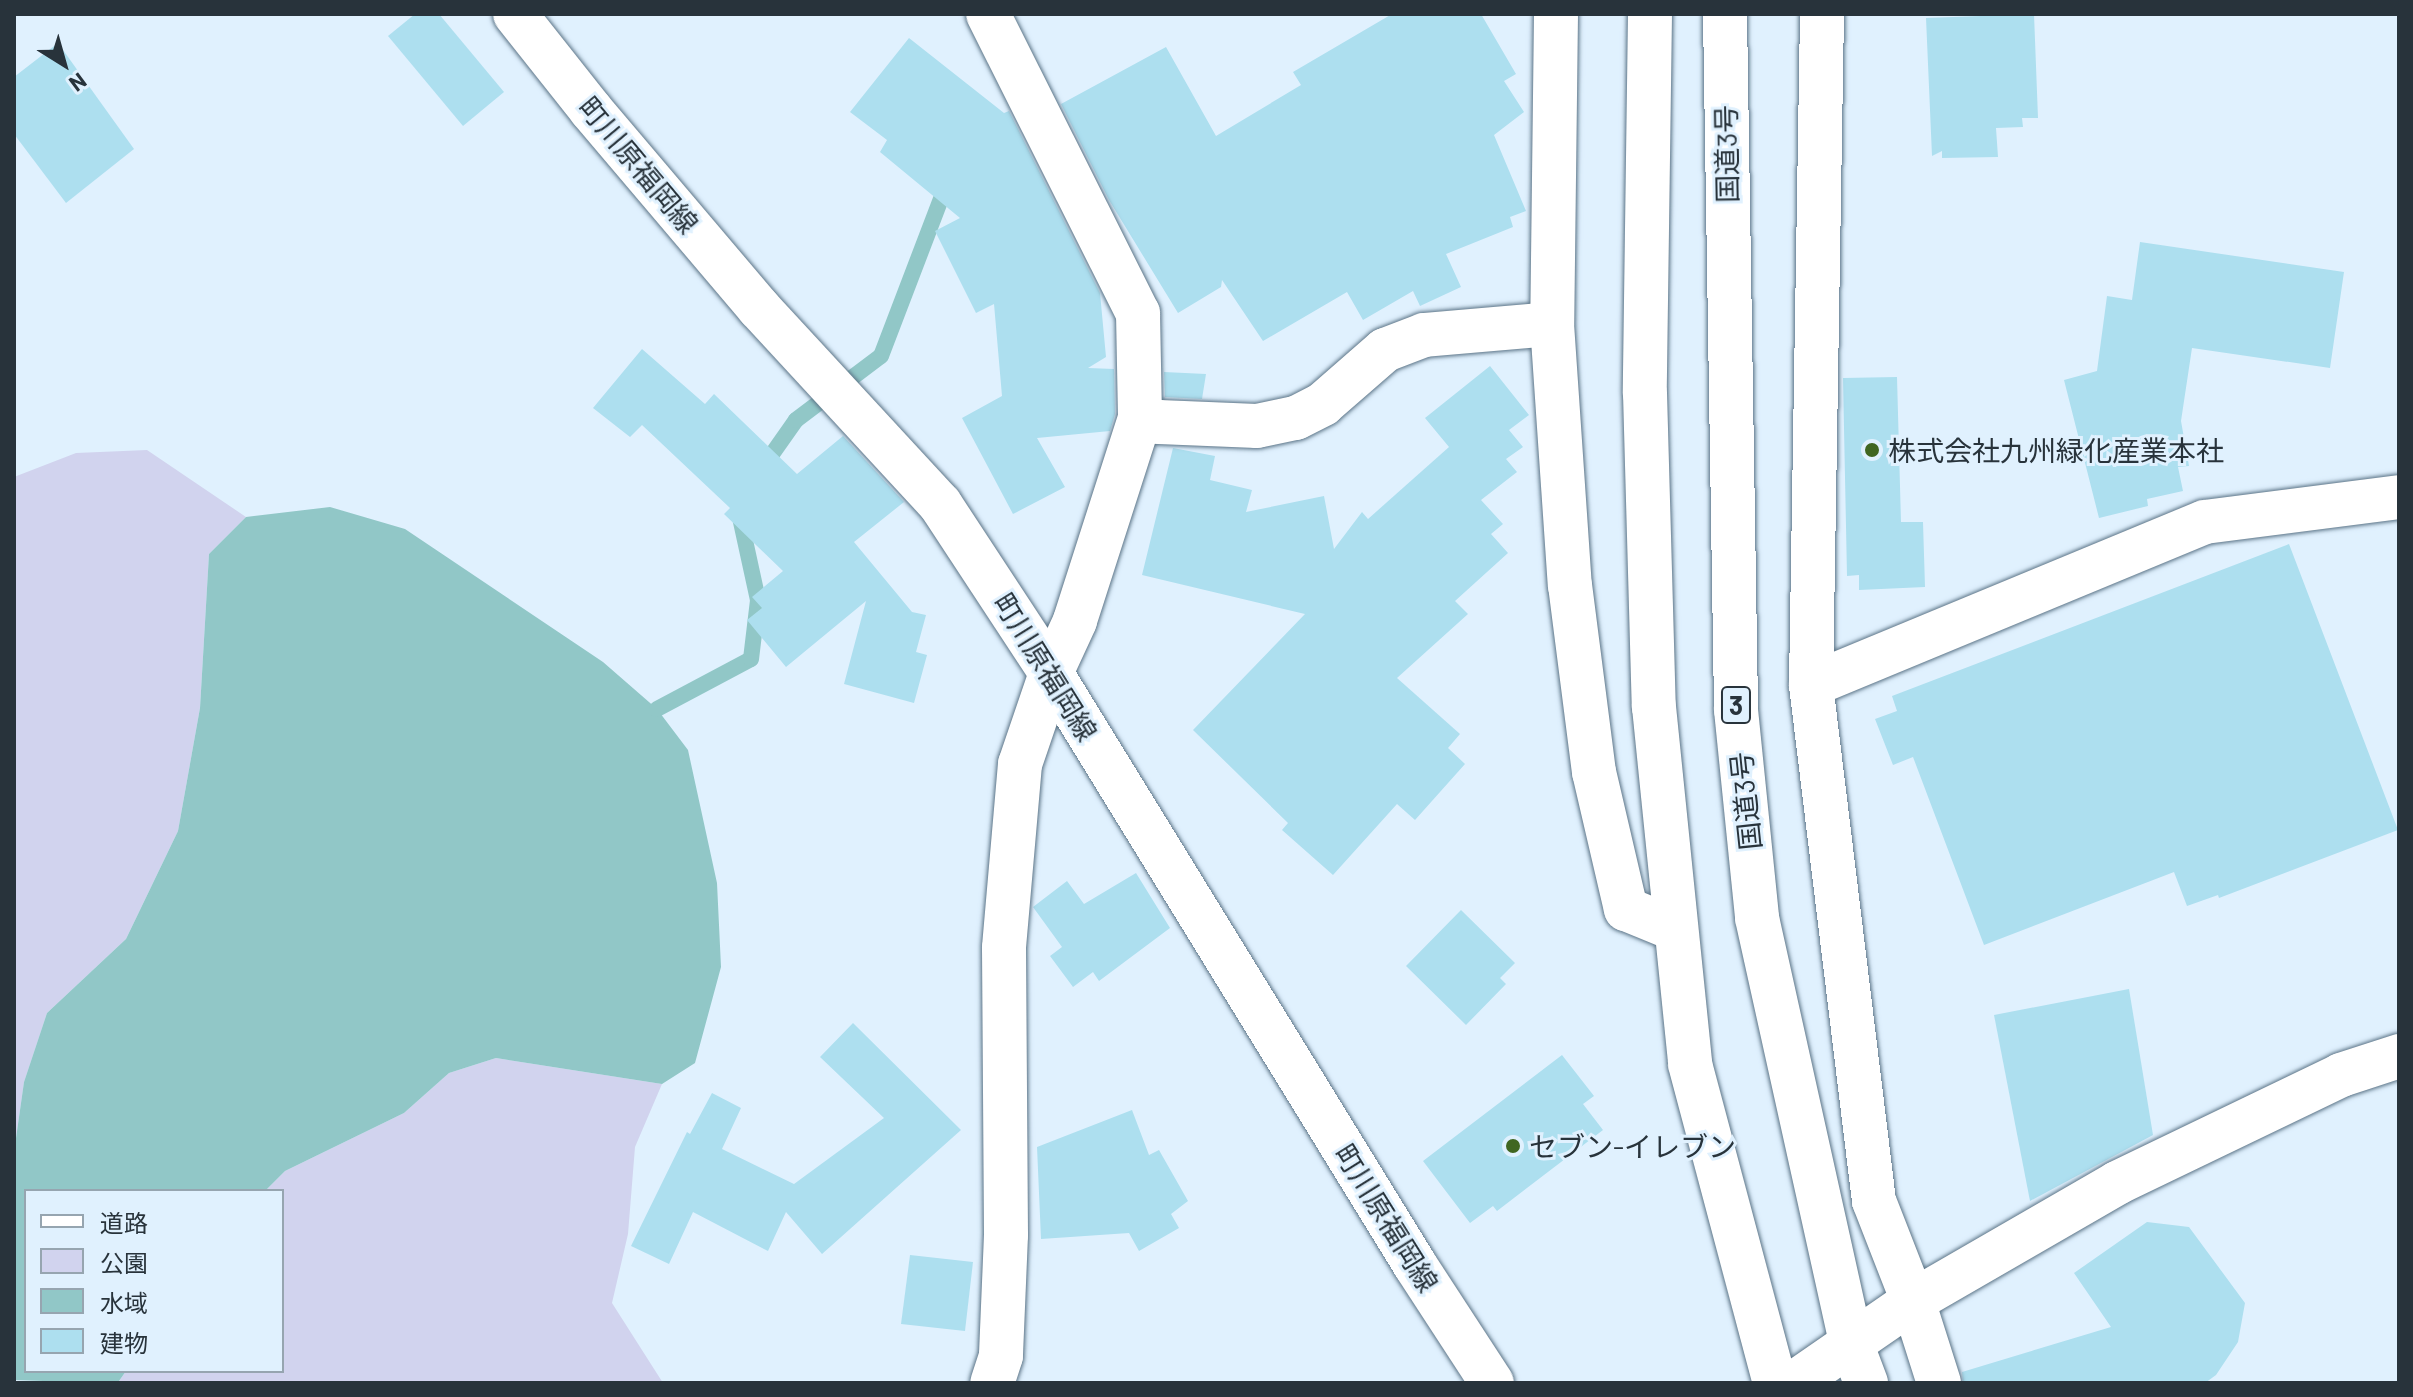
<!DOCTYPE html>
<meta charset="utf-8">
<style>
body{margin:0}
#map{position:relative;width:2413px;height:1397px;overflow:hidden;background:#e0f1fe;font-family:Barlow,"Noto Sans JP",sans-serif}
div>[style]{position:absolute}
.green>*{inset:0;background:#d1d3ee}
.water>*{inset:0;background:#91c7c7}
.stream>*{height:16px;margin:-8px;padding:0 8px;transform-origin:8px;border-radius:8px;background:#91c7c7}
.building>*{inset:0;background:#addfef}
.roads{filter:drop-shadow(0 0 2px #5b7487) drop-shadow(0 0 2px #5b7487)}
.street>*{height:44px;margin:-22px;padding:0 22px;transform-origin:22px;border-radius:22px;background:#fff}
.secondary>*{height:44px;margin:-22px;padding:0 22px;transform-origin:22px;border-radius:22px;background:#fff}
.highway>*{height:44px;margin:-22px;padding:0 22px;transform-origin:22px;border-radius:22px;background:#fff}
.dots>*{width:22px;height:22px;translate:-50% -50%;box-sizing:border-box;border:4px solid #e0f1fe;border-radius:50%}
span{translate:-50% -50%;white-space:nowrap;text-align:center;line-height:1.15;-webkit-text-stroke:6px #e0f1fe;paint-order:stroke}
.shield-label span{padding:2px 6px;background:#e0f1fe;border:2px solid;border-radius:6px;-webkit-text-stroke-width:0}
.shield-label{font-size:26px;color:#28333b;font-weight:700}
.street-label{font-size:28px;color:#28333b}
.poi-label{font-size:28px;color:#28333b}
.left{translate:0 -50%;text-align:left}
.frame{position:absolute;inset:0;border:16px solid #28333b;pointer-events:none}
.legend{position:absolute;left:24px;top:1189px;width:260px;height:184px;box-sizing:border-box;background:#e0f1fe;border:2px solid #96a5b0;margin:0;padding:10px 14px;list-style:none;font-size:24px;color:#28333b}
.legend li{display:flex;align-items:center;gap:16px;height:40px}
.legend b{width:40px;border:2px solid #96a5b0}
.north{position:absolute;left:24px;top:24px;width:80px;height:80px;-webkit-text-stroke:6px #e0f1fe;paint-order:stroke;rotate:143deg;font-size:22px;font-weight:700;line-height:32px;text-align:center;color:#28333b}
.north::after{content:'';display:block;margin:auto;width:28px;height:36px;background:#28333b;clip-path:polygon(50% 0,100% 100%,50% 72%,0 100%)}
</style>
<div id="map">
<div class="green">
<div style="clip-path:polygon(147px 450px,246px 517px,209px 554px,200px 708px,178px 831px,126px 939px,47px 1013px,24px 1082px,14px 1152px,14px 477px,76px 453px)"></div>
<div style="clip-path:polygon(496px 1058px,662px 1084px,635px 1147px,628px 1234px,612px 1303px,663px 1383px,102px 1383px,119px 1381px,126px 1371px,282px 1371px,282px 1191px,265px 1191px,285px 1171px,404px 1113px,449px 1073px)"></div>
</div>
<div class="water">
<div style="clip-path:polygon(330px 507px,405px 529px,603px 662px,657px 709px,688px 750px,717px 883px,721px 967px,695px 1063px,662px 1084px,496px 1058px,449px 1073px,404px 1113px,285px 1171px,265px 1191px,26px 1191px,26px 1371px,126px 1371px,119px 1381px,102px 1383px,14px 1380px,14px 1152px,24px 1082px,47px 1013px,126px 939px,178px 831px,200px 708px,209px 554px,246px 517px)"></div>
</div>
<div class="stream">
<div style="left:763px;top:467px;width:57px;rotate:-54.9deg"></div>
<div style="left:796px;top:420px;width:106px;rotate:-37deg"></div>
<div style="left:881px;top:356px;width:185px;rotate:-69.1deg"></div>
<div style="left:657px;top:709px;width:106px;rotate:-28deg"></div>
<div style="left:751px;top:659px;width:59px;rotate:-83.2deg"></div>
<div style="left:758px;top:600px;width:89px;rotate:-102.3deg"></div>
</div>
<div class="building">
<div style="clip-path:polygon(415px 14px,439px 14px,504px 92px,463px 126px,388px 36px)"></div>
<div style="clip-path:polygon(1392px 14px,1481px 14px,1516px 74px,1504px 81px,1524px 112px,1494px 135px,1526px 211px,1510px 217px,1513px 227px,1446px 254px,1461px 287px,1420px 306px,1413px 291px,1363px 320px,1347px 292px,1263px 341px,1222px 280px,1221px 287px,1178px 313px,1109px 200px,1061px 104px,1166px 47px,1216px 136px,1301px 85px,1293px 72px)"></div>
<div style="clip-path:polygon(2034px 14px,2038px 118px,2022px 118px,2023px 127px,1996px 128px,1998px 157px,1942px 158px,1942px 151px,1932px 156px,1926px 18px)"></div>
<div style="clip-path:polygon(909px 38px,1004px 113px,1009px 111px,1100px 293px,1106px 357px,1088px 368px,1114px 369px,1115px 414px,1110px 431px,1037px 438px,1065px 487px,1013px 514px,962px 418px,1002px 396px,994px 304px,976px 313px,935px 231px,960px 218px,880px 152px,887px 140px,850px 112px)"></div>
<div style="clip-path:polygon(58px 43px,134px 149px,66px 203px,14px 134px,14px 77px)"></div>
<div style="clip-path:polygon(2140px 242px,2344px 272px,2330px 368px,2192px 348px,2181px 421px,2189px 466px,2178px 467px,2183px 491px,2147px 499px,2148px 506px,2099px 518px,2064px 380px,2097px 371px,2107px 296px,2132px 300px)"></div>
<div style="clip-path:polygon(642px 349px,705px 404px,714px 394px,797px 474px,843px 436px,904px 502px,854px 542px,912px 612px,926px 615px,916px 652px,927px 655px,914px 703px,844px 684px,866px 601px,786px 667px,747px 620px,762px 608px,752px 597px,783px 571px,724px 514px,730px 508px,642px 425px,630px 437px,593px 408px)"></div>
<div style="clip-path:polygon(1490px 366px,1529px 415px,1509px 430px,1523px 447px,1506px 459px,1517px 472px,1481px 500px,1503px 524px,1491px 534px,1508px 553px,1455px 601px,1468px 614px,1397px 678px,1460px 734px,1448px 748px,1465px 764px,1415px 820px,1397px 804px,1333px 875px,1282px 830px,1288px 823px,1193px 730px,1305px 614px,1142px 575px,1173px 448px,1215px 456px,1210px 480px,1252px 490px,1246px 512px,1324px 496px,1334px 549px,1362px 512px,1368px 519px,1449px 447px,1425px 418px)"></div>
<div style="clip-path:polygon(1164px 372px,1206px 374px,1202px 399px,1165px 397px)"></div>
<div style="clip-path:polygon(1897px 377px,1901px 522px,1923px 522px,1925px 587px,1859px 590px,1859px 575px,1847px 576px,1843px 378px)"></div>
<div style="clip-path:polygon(2289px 544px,2398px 830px,2219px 898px,2218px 895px,2187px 906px,2174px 872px,1984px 945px,1913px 757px,1893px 765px,1875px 719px,1897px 711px,1892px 696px)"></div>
<div style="clip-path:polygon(1136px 873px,1170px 928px,1099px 981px,1093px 972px,1073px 987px,1050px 956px,1062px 947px,1033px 907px,1067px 881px,1084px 904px)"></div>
<div style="clip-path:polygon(1461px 910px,1515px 963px,1500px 978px,1506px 984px,1466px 1025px,1406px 966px)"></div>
<div style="clip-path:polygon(2129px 989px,2153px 1135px,2030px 1201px,1994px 1015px)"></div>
<div style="clip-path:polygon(853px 1023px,961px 1130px,822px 1254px,786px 1212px,768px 1251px,693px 1212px,669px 1264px,631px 1246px,687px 1132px,690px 1134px,712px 1093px,741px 1108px,722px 1149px,794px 1184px,884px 1118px,820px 1057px)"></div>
<div style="clip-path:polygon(1562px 1055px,1594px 1096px,1583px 1104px,1603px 1130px,1497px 1211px,1493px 1206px,1470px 1223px,1423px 1161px)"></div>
<div style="clip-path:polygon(1132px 1110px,1149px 1155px,1159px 1150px,1188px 1201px,1171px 1214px,1179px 1228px,1139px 1251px,1129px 1233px,1041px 1239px,1037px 1147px)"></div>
<div style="clip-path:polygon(2147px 1222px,2189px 1227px,2245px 1303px,2238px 1342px,2216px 1375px,2205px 1383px,1963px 1383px,1962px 1372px,2111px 1327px,2074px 1273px)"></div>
<div style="clip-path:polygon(910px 1255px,973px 1262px,965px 1331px,901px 1324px)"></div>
</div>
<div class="roads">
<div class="street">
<div style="left:988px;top:14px;width:335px;rotate:63.4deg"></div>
<div style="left:1138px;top:313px;width:105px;rotate:88.9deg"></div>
<div style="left:1140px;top:418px;width:213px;rotate:107.8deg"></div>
<div style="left:1075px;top:621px;width:57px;rotate:114.8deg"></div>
<div style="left:1051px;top:673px;width:96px;rotate:108.8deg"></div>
<div style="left:1020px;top:764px;width:185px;rotate:95deg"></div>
<div style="left:1004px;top:948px;width:287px;rotate:89.6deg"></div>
<div style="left:1006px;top:1235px;width:121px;rotate:92.4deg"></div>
<div style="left:1001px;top:1356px;width:28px;rotate:108deg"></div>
<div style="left:1556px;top:14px;width:310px;rotate:90.7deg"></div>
<div style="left:1552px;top:324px;width:262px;rotate:86.1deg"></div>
<div style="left:1570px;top:585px;width:189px;rotate:82.7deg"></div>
<div style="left:1594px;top:772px;width:141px;rotate:76.9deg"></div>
<div style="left:1626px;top:909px;width:53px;rotate:22.2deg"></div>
<div style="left:1822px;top:14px;width:671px;rotate:90.94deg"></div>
<div style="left:1811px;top:685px;width:520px;rotate:83.04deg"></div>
<div style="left:1874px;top:1201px;width:107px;rotate:68.7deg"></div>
<div style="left:1913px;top:1301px;width:86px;rotate:72.4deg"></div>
<div style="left:1140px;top:418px;width:19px;rotate:12deg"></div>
<div style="left:1159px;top:422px;width:98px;rotate:2.3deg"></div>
<div style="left:1257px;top:426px;width:40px;rotate:-12deg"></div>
<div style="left:1296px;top:418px;width:30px;rotate:-27deg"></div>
<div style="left:1323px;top:404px;width:82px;rotate:-41.1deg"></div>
<div style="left:1385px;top:350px;width:42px;rotate:-21deg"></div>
<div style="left:1424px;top:335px;width:128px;rotate:-4.9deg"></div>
<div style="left:1811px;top:685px;width:426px;rotate:-22.5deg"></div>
<div style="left:2205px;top:522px;width:196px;rotate:-7.3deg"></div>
<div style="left:1794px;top:1383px;width:145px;rotate:-34.6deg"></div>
<div style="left:1913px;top:1301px;width:236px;rotate:-30deg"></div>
<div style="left:2117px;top:1183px;width:249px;rotate:-25.7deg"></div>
<div style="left:2341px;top:1075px;width:61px;rotate:-18.1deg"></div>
</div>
<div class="secondary">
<div style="left:515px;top:14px;width:122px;rotate:51.6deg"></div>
<div style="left:591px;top:110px;width:260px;rotate:49.7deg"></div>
<div style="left:759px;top:308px;width:267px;rotate:47.3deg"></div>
<div style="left:940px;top:504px;width:202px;rotate:56.7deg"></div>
<div style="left:1051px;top:673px;width:695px;rotate:58.41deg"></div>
<div style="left:1415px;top:1265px;width:141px;rotate:56.9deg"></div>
</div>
<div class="highway">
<div style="left:1650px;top:14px;width:379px;rotate:90.8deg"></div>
<div style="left:1645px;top:393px;width:314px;rotate:88.4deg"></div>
<div style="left:1654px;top:707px;width:359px;rotate:84.2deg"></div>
<div style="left:1690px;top:1064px;width:330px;rotate:75.1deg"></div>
<div style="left:1725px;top:14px;width:696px;rotate:89.09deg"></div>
<div style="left:1736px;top:710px;width:209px;rotate:84.2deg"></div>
<div style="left:1757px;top:918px;width:435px;rotate:77.5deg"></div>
<div style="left:1851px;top:1343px;width:43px;rotate:69.4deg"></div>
</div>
</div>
<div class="dots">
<div style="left:1872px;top:450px;background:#406621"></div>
<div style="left:1513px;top:1146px;background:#406621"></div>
</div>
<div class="shield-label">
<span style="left:1736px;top:705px">3</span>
</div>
<div class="street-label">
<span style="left:1726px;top:154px;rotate:-91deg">国道3号</span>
<span style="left:639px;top:165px;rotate:50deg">町川原福岡線</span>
<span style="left:1046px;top:667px;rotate:58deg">町川原福岡線</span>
<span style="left:1745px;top:801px;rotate:-96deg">国道3号</span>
<span style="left:1387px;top:1218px;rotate:58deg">町川原福岡線</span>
</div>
<div class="poi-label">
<span class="left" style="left:1888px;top:450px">株式会社九州緑化産業本社</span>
<span class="left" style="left:1529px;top:1146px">セブン-イレブン</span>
</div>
<div class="frame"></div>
<ul class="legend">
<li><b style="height:10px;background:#fff"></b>道路</li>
<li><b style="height:22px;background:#d1d3ee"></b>公園</li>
<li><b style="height:22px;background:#91c7c7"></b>水域</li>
<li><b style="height:22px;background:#addfef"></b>建物</li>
</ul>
<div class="north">N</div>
</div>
